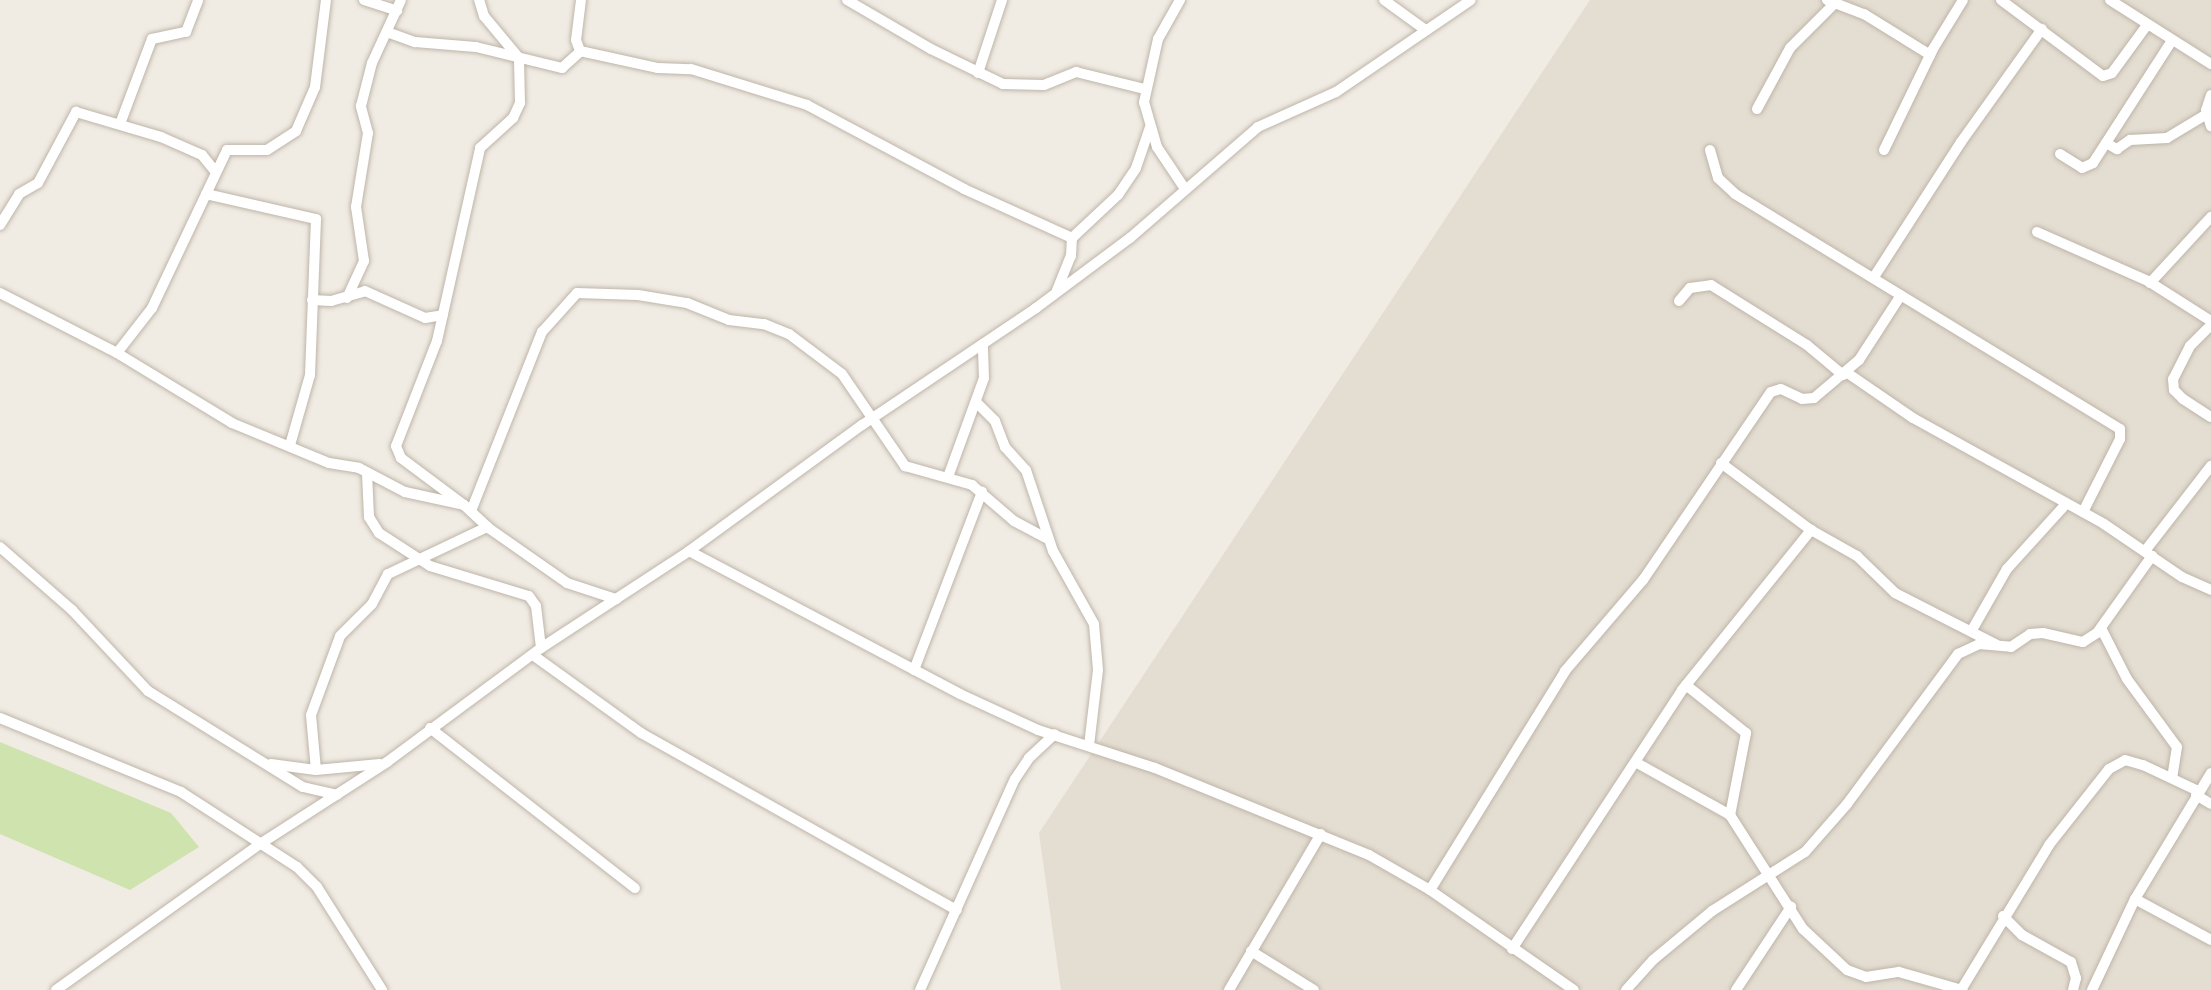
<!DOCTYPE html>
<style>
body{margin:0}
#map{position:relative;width:2211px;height:990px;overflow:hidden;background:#f0ebe3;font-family:Montserrat,sans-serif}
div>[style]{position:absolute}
.residential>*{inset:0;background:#e4ddd1}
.green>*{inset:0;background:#cee3ae}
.roads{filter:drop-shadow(0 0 2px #beb5a9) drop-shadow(0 0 2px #beb5a9)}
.minor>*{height:10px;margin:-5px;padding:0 5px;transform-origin:5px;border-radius:5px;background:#fff}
span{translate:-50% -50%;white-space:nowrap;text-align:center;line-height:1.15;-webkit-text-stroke:5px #fff;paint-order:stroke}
</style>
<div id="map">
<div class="residential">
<div style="clip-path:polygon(1590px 0,2211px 0,2211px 990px,1061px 990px,1039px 833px)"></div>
</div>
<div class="green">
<div style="clip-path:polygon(0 742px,171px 813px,199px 847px,130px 890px,0 834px)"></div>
</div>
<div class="roads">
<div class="minor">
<div style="left:364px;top:0;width:35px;rotate:18deg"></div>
<div style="left:581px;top:0;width:40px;rotate:97.1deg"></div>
<div style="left:576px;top:40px;width:12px;rotate:70deg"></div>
<div style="left:580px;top:51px;width:80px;rotate:12.3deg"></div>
<div style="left:658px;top:68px;width:33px;rotate:2deg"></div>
<div style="left:691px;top:69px;width:121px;rotate:17.2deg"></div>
<div style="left:807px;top:105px;width:178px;rotate:28.1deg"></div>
<div style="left:964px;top:189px;width:119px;rotate:24.4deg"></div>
<div style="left:847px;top:0;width:97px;rotate:30.3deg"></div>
<div style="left:931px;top:49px;width:80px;rotate:25.9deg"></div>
<div style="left:1003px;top:84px;width:41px;rotate:1.4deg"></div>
<div style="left:1044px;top:85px;width:35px;rotate:-22deg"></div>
<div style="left:1076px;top:72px;width:70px;rotate:14deg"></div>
<div style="left:1180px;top:0;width:45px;rotate:119.4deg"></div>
<div style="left:1158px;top:39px;width:65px;rotate:102.5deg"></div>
<div style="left:1144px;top:102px;width:47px;rotate:73.9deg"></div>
<div style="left:1157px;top:147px;width:50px;rotate:56.3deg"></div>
<div style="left:1384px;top:0;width:49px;rotate:35.9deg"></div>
<div style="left:1827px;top:0;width:40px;rotate:21deg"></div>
<div style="left:1864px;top:14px;width:78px;rotate:31.8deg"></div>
<div style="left:2001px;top:0;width:127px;rotate:36.7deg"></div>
<div style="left:2103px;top:76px;width:9px;rotate:-18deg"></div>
<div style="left:2112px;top:73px;width:59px;rotate:-53.9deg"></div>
<div style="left:2110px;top:0;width:120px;rotate:32.4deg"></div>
<div style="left:387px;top:32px;width:30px;rotate:20deg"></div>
<div style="left:415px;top:42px;width:61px;rotate:4.7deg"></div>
<div style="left:476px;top:47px;width:89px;rotate:13.7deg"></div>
<div style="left:562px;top:68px;width:25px;rotate:-42deg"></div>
<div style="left:978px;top:73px;width:77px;rotate:-71.8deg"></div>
<div style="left:2211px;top:95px;width:16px;rotate:108deg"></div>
<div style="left:2206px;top:110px;width:17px;rotate:73deg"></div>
<div style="left:1757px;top:109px;width:69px;rotate:-61.6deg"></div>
<div style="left:1790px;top:48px;width:64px;rotate:-45deg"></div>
<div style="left:120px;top:124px;width:91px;rotate:-69.4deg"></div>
<div style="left:152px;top:39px;width:35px;rotate:-12deg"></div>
<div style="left:186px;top:32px;width:34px;rotate:-69deg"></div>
<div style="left:2106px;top:143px;width:13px;rotate:29deg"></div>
<div style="left:2117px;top:149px;width:16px;rotate:-35deg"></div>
<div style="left:2130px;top:140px;width:37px;rotate:-3deg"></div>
<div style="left:2167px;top:138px;width:47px;rotate:-31deg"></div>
<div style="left:1710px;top:150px;width:29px;rotate:74deg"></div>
<div style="left:1718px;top:178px;width:23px;rotate:43deg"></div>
<div style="left:1735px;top:194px;width:451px;rotate:31.4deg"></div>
<div style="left:2120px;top:429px;width:10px;rotate:90deg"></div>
<div style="left:2120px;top:439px;width:82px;rotate:116.9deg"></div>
<div style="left:1884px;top:150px;width:112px;rotate:-64.1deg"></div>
<div style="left:1933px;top:49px;width:57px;rotate:-58.5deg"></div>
<div style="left:2060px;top:154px;width:26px;rotate:32deg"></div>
<div style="left:2082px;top:168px;width:12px;rotate:-24deg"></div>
<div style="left:2093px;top:163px;width:144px;rotate:-57.2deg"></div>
<div style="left:206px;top:194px;width:113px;rotate:12.8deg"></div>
<div style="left:316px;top:219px;width:156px;rotate:92.2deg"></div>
<div style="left:310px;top:375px;width:73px;rotate:105.9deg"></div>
<div style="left:0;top:225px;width:36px;rotate:-58deg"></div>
<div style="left:19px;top:194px;width:22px;rotate:-30deg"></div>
<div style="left:38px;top:183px;width:81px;rotate:-61.8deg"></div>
<div style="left:76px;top:112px;width:89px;rotate:16.4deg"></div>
<div style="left:161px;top:137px;width:45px;rotate:23.7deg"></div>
<div style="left:202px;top:155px;width:22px;rotate:51deg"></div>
<div style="left:2037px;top:232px;width:121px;rotate:23.8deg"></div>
<div style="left:2148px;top:281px;width:75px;rotate:32.4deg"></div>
<div style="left:1874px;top:277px;width:161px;rotate:-57.2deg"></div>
<div style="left:1961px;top:142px;width:139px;rotate:-54.4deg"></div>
<div style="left:2150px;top:283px;width:90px;rotate:-47.3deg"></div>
<div style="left:1057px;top:290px;width:37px;rotate:-68deg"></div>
<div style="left:1071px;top:256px;width:18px;rotate:-87deg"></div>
<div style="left:1072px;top:238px;width:63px;rotate:-43.1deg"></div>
<div style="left:1118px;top:195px;width:32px;rotate:-56deg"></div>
<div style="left:1136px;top:168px;width:43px;rotate:-71.1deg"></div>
<div style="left:0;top:293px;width:131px;rotate:27.1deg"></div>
<div style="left:117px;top:353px;width:135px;rotate:31.3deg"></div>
<div style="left:232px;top:423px;width:105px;rotate:22.4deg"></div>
<div style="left:329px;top:463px;width:30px;rotate:9deg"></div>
<div style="left:359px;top:468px;width:52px;rotate:27.6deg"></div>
<div style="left:405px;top:492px;width:60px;rotate:12.4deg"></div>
<div style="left:464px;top:505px;width:35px;rotate:43deg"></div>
<div style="left:490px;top:529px;width:94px;rotate:35deg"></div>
<div style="left:567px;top:583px;width:52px;rotate:18.1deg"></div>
<div style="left:347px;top:298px;width:41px;rotate:-65.3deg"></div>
<div style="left:364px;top:261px;width:55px;rotate:-98.4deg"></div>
<div style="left:356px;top:207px;width:75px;rotate:-80.8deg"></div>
<div style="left:368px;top:133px;width:28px;rotate:-105deg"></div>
<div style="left:361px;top:106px;width:44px;rotate:-75.7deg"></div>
<div style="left:372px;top:63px;width:69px;rotate:-65.3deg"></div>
<div style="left:312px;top:300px;width:19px;rotate:3deg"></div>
<div style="left:331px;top:301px;width:35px;rotate:-16deg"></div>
<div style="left:365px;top:291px;width:66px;rotate:24.2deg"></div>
<div style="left:425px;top:318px;width:18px;rotate:-9deg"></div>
<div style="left:1679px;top:301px;width:17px;rotate:-50deg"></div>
<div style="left:1690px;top:288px;width:21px;rotate:-8deg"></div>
<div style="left:1711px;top:285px;width:113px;rotate:32deg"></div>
<div style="left:1807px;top:345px;width:47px;rotate:39.8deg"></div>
<div style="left:2211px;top:325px;width:30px;rotate:135deg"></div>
<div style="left:2190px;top:346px;width:37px;rotate:117deg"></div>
<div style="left:2173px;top:379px;width:11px;rotate:85deg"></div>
<div style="left:2174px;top:390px;width:13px;rotate:45deg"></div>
<div style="left:2183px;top:399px;width:33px;rotate:33deg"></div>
<div style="left:117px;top:353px;width:57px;rotate:-52.1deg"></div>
<div style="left:152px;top:308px;width:175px;rotate:-64.6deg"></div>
<div style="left:227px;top:150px;width:40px"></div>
<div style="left:267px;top:150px;width:35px;rotate:-33deg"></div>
<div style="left:296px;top:131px;width:48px;rotate:-66.6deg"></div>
<div style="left:315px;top:87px;width:88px;rotate:-82.8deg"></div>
<div style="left:1846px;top:372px;width:81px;rotate:34.5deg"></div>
<div style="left:1913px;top:418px;width:218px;rotate:29deg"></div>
<div style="left:2104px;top:524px;width:94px;rotate:34.2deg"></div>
<div style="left:2182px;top:577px;width:32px;rotate:24deg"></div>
<div style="left:976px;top:402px;width:27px;rotate:45deg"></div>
<div style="left:995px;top:421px;width:28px;rotate:69deg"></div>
<div style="left:1005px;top:447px;width:31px;rotate:48deg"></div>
<div style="left:1026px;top:470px;width:85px;rotate:71.6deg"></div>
<div style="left:1053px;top:551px;width:84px;rotate:60.7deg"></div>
<div style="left:1094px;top:624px;width:46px;rotate:85deg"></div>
<div style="left:1098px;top:670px;width:76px;rotate:96.8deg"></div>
<div style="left:1721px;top:463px;width:112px;rotate:36.7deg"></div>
<div style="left:1811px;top:530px;width:53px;rotate:29.5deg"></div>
<div style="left:1857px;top:556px;width:53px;rotate:44.2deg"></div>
<div style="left:1895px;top:593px;width:114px;rotate:27deg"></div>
<div style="left:367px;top:473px;width:44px;rotate:87.4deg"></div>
<div style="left:369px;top:517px;width:19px;rotate:58deg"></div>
<div style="left:379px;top:533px;width:61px;rotate:32.9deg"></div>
<div style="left:430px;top:566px;width:103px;rotate:16.9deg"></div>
<div style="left:529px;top:596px;width:12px;rotate:55deg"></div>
<div style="left:536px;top:606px;width:42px;rotate:83.2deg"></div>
<div style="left:948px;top:477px;width:105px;rotate:-70deg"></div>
<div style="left:984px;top:378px;width:34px;rotate:-92deg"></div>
<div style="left:464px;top:505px;width:79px;rotate:-143.3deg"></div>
<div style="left:401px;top:458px;width:13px;rotate:-113deg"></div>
<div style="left:396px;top:446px;width:113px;rotate:-68.7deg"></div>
<div style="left:437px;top:341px;width:198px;rotate:-77.4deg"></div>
<div style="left:480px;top:148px;width:45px;rotate:-42.3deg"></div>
<div style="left:513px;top:118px;width:17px;rotate:-65deg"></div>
<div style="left:520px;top:103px;width:45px;rotate:-91.3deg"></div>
<div style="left:519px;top:58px;width:55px;rotate:-129.8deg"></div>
<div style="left:484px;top:16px;width:17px;rotate:-107deg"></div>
<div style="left:471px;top:511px;width:193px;rotate:-68.4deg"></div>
<div style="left:542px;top:332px;width:52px;rotate:-48.1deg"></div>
<div style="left:577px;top:293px;width:61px;rotate:1.9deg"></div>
<div style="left:638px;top:295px;width:50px;rotate:9.3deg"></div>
<div style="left:687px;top:303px;width:45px;rotate:22deg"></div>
<div style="left:729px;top:320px;width:35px;rotate:7deg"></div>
<div style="left:764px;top:324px;width:27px;rotate:22deg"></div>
<div style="left:789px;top:334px;width:66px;rotate:37deg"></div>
<div style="left:842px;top:374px;width:112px;rotate:55.6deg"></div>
<div style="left:905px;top:466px;width:70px;rotate:15.8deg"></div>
<div style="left:972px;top:485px;width:55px;rotate:40.6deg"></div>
<div style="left:1014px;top:521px;width:38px;rotate:28deg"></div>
<div style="left:0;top:547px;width:96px;rotate:41.2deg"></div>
<div style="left:72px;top:610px;width:111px;rotate:46.8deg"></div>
<div style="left:148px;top:691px;width:182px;rotate:31.8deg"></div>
<div style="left:303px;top:787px;width:35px;rotate:13deg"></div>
<div style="left:689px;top:551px;width:306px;rotate:27.8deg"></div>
<div style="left:960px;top:694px;width:86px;rotate:24.8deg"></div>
<div style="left:1038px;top:730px;width:123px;rotate:18deg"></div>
<div style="left:1155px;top:768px;width:231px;rotate:22.1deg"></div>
<div style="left:1369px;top:855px;width:70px;rotate:29.8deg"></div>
<div style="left:1430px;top:890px;width:175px;rotate:34.8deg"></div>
<div style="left:2145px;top:551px;width:108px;rotate:-52.2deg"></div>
<div style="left:2101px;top:628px;width:57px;rotate:63deg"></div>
<div style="left:2127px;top:679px;width:84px;rotate:53.7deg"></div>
<div style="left:2177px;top:747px;width:30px;rotate:99deg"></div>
<div style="left:1972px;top:630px;width:70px;rotate:-60.2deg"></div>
<div style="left:2007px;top:569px;width:88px;rotate:-47.8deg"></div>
<div style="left:533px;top:655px;width:133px;rotate:35.8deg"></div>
<div style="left:641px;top:733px;width:362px;rotate:29.3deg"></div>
<div style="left:914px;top:670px;width:191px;rotate:-69.1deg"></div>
<div style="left:1686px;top:685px;width:77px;rotate:38.7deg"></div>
<div style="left:1746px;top:733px;width:84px;rotate:101deg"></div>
<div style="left:0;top:718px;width:196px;rotate:22.2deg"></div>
<div style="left:181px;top:792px;width:138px;rotate:32.9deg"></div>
<div style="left:297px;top:867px;width:28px;rotate:45deg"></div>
<div style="left:317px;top:887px;width:122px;rotate:57.7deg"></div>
<div style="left:430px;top:728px;width:260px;rotate:38deg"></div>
<div style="left:1637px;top:763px;width:107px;rotate:29.2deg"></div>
<div style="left:1730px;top:815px;width:135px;rotate:57.4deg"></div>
<div style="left:1803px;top:929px;width:60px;rotate:43deg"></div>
<div style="left:1847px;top:970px;width:20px;rotate:20deg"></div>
<div style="left:1866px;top:977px;width:33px;rotate:-9deg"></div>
<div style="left:1899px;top:972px;width:66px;rotate:15.9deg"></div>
<div style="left:271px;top:764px;width:45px;rotate:7.6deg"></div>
<div style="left:316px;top:770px;width:64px;rotate:-5.4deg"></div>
<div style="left:316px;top:770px;width:55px;rotate:-95.2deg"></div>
<div style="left:311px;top:715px;width:84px;rotate:-69.8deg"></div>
<div style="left:340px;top:636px;width:45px;rotate:-45deg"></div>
<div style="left:372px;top:604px;width:34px;rotate:-62deg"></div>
<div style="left:388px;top:574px;width:110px;rotate:-25.4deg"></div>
<div style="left:2196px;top:795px;width:17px;rotate:31deg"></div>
<div style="left:1430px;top:890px;width:257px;rotate:-58.3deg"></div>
<div style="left:1565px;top:671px;width:120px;rotate:-49.4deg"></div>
<div style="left:1643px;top:580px;width:227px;rotate:-55.8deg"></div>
<div style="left:1771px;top:392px;width:10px;rotate:-17deg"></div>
<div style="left:1781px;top:389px;width:23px;rotate:25deg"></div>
<div style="left:1802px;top:399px;width:12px;rotate:-5deg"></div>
<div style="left:1814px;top:398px;width:59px;rotate:-40.2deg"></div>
<div style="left:1859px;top:360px;width:77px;rotate:-57.1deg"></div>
<div style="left:2135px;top:899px;width:86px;rotate:28.3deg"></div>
<div style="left:2003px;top:916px;width:27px;rotate:45deg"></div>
<div style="left:2022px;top:935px;width:56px;rotate:28.9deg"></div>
<div style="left:2071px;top:962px;width:17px;rotate:73deg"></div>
<div style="left:2076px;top:978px;width:12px;rotate:104deg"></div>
<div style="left:1512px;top:949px;width:310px;rotate:-56.7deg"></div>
<div style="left:1682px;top:690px;width:206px;rotate:-51.1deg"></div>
<div style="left:1251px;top:951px;width:74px;rotate:31.8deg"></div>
<div style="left:56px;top:990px;width:251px;rotate:-35.6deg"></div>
<div style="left:260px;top:844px;width:151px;rotate:-32.8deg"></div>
<div style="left:387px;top:762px;width:192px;rotate:-36.5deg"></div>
<div style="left:541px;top:648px;width:177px;rotate:-33.2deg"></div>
<div style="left:689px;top:551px;width:214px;rotate:-36.1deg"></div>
<div style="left:862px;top:425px;width:210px;rotate:-33.9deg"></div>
<div style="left:1036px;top:308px;width:117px;rotate:-36.7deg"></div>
<div style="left:1130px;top:238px;width:169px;rotate:-40.9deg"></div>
<div style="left:1258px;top:127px;width:85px;rotate:-24.2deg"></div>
<div style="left:1336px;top:92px;width:163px;rotate:-34.3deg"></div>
<div style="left:920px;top:990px;width:231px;rotate:-65.8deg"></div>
<div style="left:1015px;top:779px;width:25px;rotate:-56deg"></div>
<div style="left:1029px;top:758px;width:35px;rotate:-43deg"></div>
<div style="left:1229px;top:990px;width:181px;rotate:-59.5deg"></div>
<div style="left:1626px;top:990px;width:40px;rotate:-48deg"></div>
<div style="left:1653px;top:960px;width:77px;rotate:-39.7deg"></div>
<div style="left:1712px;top:911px;width:110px;rotate:-32.4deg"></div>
<div style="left:1805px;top:852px;width:64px;rotate:-48.8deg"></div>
<div style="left:1847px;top:804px;width:187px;rotate:-53.5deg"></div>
<div style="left:1958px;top:654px;width:23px;rotate:-25deg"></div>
<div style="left:1979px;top:644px;width:32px;rotate:5deg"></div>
<div style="left:2011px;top:647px;width:23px;rotate:-34deg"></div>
<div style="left:2030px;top:634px;width:13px;rotate:-4deg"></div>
<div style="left:2043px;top:633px;width:41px;rotate:12.7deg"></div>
<div style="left:2083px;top:642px;width:17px;rotate:-33deg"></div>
<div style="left:2097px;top:633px;width:95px;rotate:-54.5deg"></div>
<div style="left:1736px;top:990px;width:100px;rotate:-56.5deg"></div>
<div style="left:1961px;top:990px;width:170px;rotate:-58.7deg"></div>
<div style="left:2049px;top:845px;width:97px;rotate:-51.7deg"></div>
<div style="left:2109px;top:769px;width:18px;rotate:-29deg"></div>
<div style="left:2125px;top:760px;width:19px;rotate:16deg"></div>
<div style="left:2143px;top:765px;width:61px;rotate:25.3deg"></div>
<div style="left:2092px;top:990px;width:101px;rotate:-64.7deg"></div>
<div style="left:2135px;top:899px;width:147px;rotate:-58.9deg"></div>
</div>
</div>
</div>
